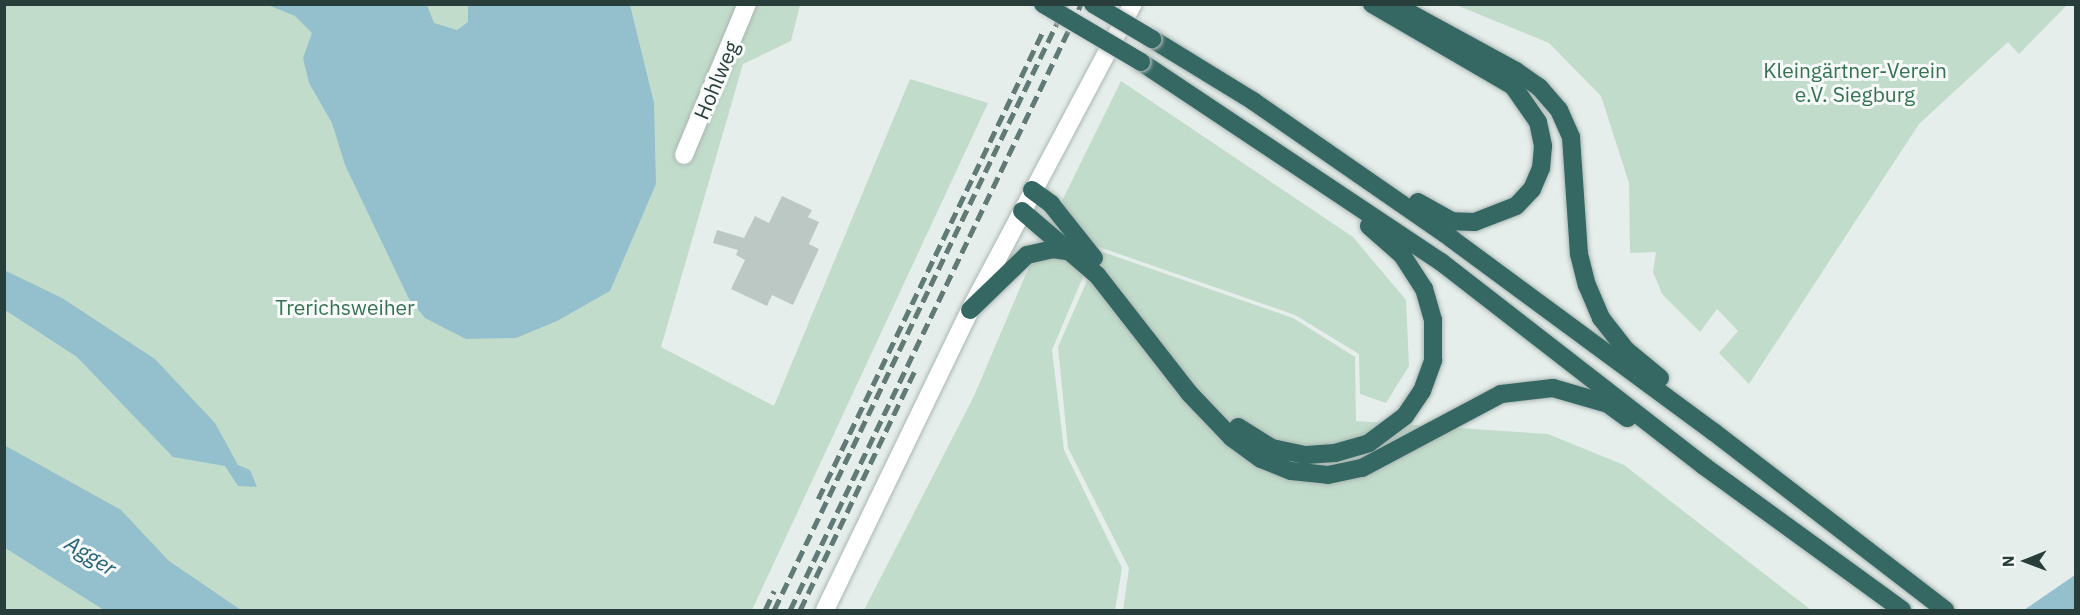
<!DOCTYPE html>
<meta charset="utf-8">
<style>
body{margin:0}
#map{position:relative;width:2080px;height:615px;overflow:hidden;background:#e6eeeb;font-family:"IBM Plex Sans",sans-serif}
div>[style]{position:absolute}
.green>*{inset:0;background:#c2dccb}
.water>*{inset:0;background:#94c0cd}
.building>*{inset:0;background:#bcc8c4}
.roads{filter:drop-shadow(0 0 2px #a9b6b2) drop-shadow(0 0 2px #a9b6b2)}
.street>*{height:18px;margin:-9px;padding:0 9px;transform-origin:9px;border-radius:9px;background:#fff}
.secondary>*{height:18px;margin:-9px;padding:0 9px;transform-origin:9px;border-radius:9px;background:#fff}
.highway>*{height:18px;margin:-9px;padding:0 9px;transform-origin:9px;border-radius:9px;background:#356862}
.rail>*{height:4.5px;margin-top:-2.25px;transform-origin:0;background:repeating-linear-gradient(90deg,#617a75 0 12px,transparent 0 18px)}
.bridges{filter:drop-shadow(0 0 2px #c3c9c8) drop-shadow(0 0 2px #c3c9c8)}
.highway-bridge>*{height:18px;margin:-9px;padding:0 9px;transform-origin:9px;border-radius:9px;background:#356862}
span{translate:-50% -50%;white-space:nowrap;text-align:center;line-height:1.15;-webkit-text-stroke:6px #f7faf9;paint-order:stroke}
.park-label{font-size:21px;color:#347251}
.street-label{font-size:21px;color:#273e3a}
.water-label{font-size:22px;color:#256276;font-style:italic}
.frame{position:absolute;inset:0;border:6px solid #273e3a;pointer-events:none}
.north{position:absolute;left:1996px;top:531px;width:60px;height:60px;-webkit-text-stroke:4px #f7faf9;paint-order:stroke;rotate:269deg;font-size:16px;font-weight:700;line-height:24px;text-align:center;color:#273e3a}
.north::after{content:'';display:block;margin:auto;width:21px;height:27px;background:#273e3a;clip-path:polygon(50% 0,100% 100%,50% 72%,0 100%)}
</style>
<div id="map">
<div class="green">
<div style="clip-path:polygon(4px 5px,800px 5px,791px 41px,743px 64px,661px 347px,774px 406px,910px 79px,988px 103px,752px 610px,5px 610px)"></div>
<div style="clip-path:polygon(1456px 5px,2067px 5px,2019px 54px,2008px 42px,1919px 124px,1749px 384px,1719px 353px,1738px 331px,1717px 309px,1700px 332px,1662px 294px,1653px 272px,1656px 252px,1630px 253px,1629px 183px,1601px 96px,1549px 43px)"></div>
<div style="clip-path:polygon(1121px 81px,1353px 237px,1406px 300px,1409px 366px,1386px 403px,1360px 394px,1359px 354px,1295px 315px,1096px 246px,1052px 350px,1064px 450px,1122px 568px,1115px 610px,864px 610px,974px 396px,1025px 276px)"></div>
<div style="clip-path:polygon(1100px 251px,1293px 318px,1355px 357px,1356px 421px,1548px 434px,1624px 465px,1811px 610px,1123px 610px,1129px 568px,1068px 448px,1058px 347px)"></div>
</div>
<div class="water">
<div style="clip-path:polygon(268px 5px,427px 5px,434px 23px,457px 30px,468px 22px,468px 5px,630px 5px,654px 103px,656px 184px,610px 291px,557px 321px,516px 338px,466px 339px,425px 318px,409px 299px,345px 165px,332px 123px,309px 83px,303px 58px,312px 33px,295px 16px)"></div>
<div style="clip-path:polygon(4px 270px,62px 298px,155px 359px,215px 423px,238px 465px,250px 470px,257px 487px,238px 486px,225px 466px,173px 457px,77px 357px,5px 310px)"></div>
<div style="clip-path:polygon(4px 445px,121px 510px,169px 561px,241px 610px,104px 610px,5px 548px)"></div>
<div style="clip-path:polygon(2075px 575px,2075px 610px,2024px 610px)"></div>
</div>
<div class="building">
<div style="clip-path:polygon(782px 196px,812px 210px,808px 217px,819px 222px,809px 244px,819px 249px,793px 305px,772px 295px,767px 306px,731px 289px,745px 260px,736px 255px,738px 250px,713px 243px,717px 230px,744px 238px,755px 216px,769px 223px)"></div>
</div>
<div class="roads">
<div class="street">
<div style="left:684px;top:155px;width:164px;rotate:-67.4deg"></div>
</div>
<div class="secondary">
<div style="left:825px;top:610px;width:333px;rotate:-64.2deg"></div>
<div style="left:970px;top:310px;width:347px;rotate:-62deg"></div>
</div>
<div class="highway">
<div style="left:1372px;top:4px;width:163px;rotate:30.2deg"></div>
<div style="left:1513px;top:86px;width:44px;rotate:55.2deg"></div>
<div style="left:1538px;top:122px;width:25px;rotate:78deg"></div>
<div style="left:1543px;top:146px;width:22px;rotate:95deg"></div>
<div style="left:1541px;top:168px;width:23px;rotate:113deg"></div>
<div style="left:1532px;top:189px;width:23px;rotate:133deg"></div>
<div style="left:1516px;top:206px;width:44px;rotate:158.7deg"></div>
<div style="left:1475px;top:222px;width:23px;rotate:-178deg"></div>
<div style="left:1452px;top:221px;width:39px;rotate:-151deg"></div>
<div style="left:1393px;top:4px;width:140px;rotate:28.6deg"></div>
<div style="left:1516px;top:71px;width:28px;rotate:35deg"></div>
<div style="left:1539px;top:87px;width:30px;rotate:49deg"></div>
<div style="left:1559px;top:110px;width:30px;rotate:66deg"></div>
<div style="left:1571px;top:137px;width:117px;rotate:86.1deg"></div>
<div style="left:1579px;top:254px;width:32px;rotate:76deg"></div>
<div style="left:1587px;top:285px;width:36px;rotate:67deg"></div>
<div style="left:1601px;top:318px;width:41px;rotate:52deg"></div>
<div style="left:1626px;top:350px;width:44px;rotate:39.5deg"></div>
<div style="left:1152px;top:39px;width:119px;rotate:31.5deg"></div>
<div style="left:1253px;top:101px;width:242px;rotate:34.7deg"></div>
<div style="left:1452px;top:239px;width:325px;rotate:36.4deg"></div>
<div style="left:1714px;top:432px;width:292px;rotate:37.6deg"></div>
<div style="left:1141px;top:62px;width:361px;rotate:33.7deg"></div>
<div style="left:1441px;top:262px;width:333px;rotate:37.8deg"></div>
<div style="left:1704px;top:466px;width:245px;rotate:36deg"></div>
<div style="left:1032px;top:190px;width:24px;rotate:36deg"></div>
<div style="left:1051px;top:204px;width:69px;rotate:51.5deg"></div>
<div style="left:1022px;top:211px;width:99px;rotate:40.5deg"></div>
<div style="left:1097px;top:275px;width:151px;rotate:52deg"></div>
<div style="left:1190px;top:394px;width:61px;rotate:46.3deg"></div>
<div style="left:1232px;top:438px;width:36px;rotate:36deg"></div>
<div style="left:1261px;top:459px;width:32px;rotate:22deg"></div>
<div style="left:1291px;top:471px;width:37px;rotate:6deg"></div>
<div style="left:1328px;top:475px;width:35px;rotate:-12deg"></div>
<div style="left:1362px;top:468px;width:157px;rotate:-28deg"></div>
<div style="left:1501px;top:394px;width:52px;rotate:-6.6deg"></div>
<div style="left:1553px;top:388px;width:57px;rotate:16.2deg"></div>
<div style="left:1608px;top:404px;width:24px;rotate:36deg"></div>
<div style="left:970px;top:310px;width:79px;rotate:-44deg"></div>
<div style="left:1027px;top:255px;width:26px;rotate:-13deg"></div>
<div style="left:1052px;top:249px;width:22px;rotate:8deg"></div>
<div style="left:1238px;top:427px;width:40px;rotate:32deg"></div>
<div style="left:1272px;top:448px;width:35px;rotate:12deg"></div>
<div style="left:1306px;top:455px;width:29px;rotate:-4deg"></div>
<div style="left:1335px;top:453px;width:35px;rotate:-16deg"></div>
<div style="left:1369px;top:443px;width:45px;rotate:-36.9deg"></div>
<div style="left:1405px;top:416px;width:30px;rotate:-56deg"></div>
<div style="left:1422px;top:391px;width:33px;rotate:-70deg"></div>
<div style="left:1433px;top:360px;width:40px;rotate:-90deg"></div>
<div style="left:1433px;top:320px;width:32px;rotate:-106deg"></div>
<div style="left:1424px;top:289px;width:40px;rotate:-122.9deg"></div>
<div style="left:1402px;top:255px;width:44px;rotate:-138.7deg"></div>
</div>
</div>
<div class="rail">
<div style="left:818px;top:499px;width:522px;rotate:-64.32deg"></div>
<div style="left:765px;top:610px;width:21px;rotate:-65deg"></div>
<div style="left:774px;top:610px;width:673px;rotate:-64.27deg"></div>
<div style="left:790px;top:610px;width:672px;rotate:-64.35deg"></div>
<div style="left:800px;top:610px;width:264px;rotate:-64.4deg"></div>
</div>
<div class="bridges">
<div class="highway-bridge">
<div style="left:1043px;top:4px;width:114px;rotate:30.6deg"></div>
<div style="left:1093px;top:4px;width:69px;rotate:30.7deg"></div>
</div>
</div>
<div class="park-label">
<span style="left:1855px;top:82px">Kleingärtner-Verein<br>e.V. Siegburg</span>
<span style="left:345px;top:307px">Trerichsweiher</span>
</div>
<div class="street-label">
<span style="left:716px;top:80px;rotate:-67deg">Hohlweg</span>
</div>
<div class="water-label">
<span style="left:91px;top:555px;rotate:32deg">Agger</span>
</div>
<div class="frame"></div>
<div class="north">N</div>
</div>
